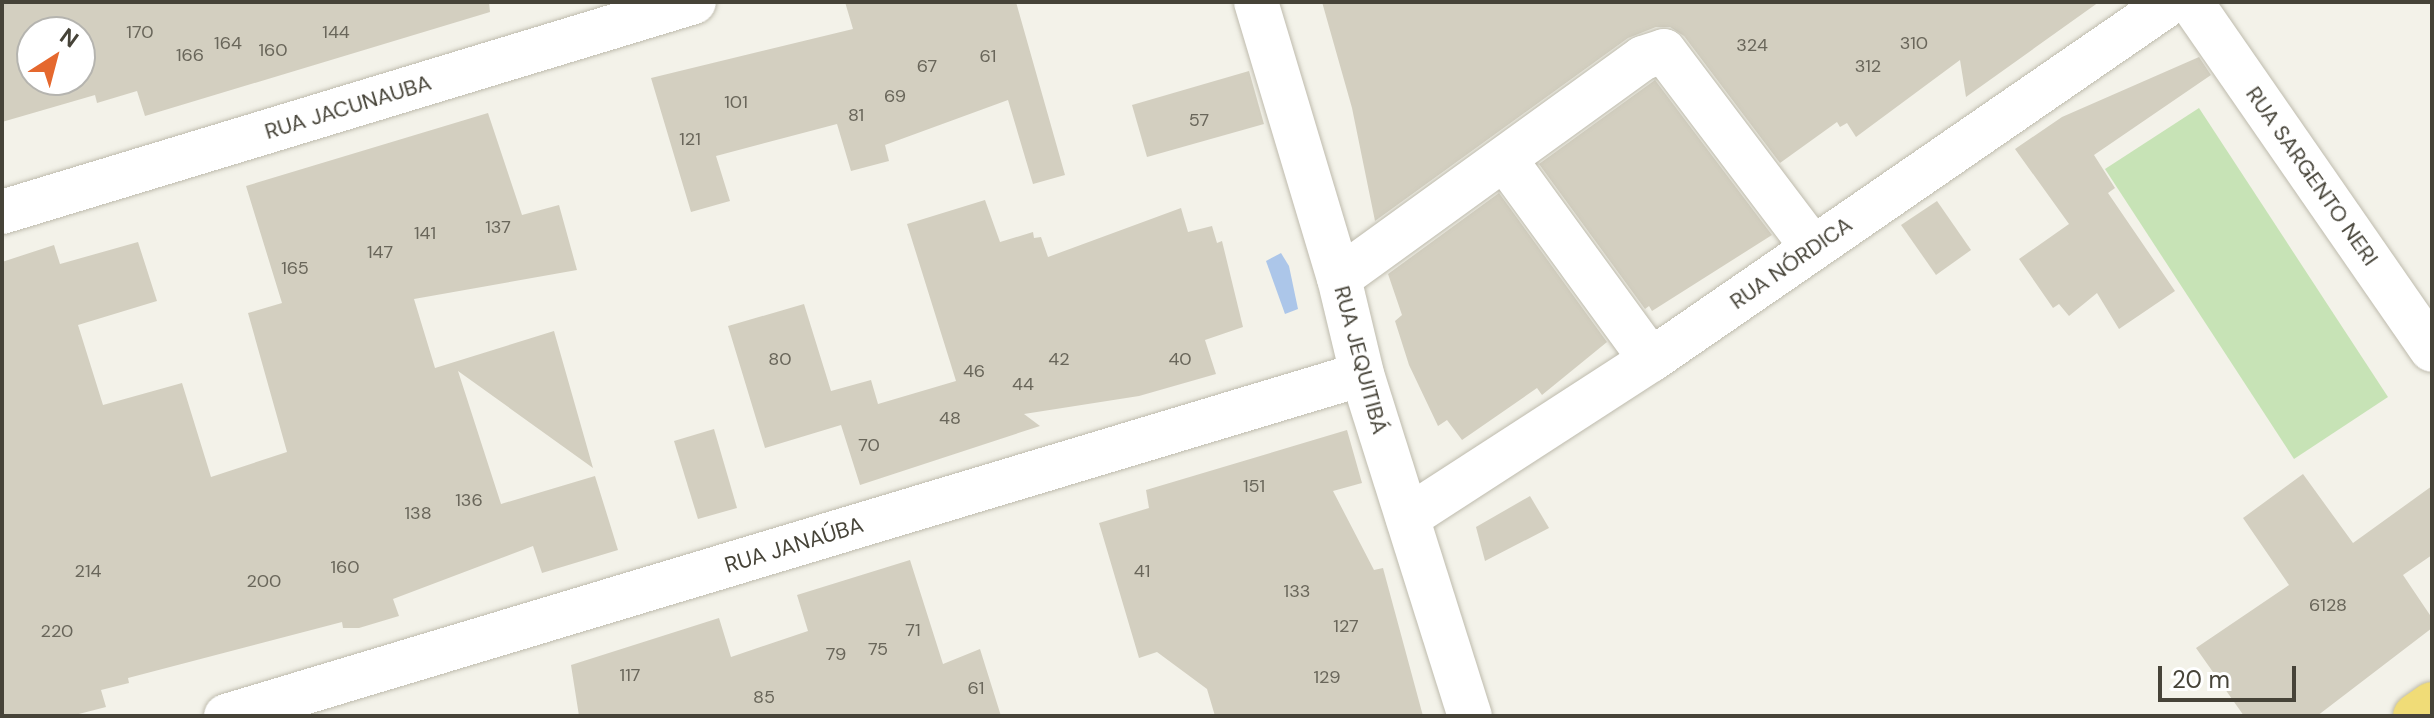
<!DOCTYPE html>
<meta charset="utf-8">
<style>
body{margin:0}
#map{position:relative;width:2434px;height:718px;overflow:hidden;background:#f3f2e9;font-family:"DM Sans",sans-serif}
div>[style]{position:absolute}
.green>*{inset:0;background:#c7e3b6}
.water>*{inset:0;background:#acc6e9}
.building>*{inset:0;background:#d3cfc0}
.roads{filter:drop-shadow(0 0 2px #bebbad) drop-shadow(0 0 2px #bebbad)}
.minor>*{height:44px;margin:-22px;padding:0 22px;transform-origin:22px;border-radius:22px;background:#fff}
.highway>*{height:44px;margin:-22px;padding:0 22px;transform-origin:22px;border-radius:22px;background:#f0dc77}
span{translate:-50% -50%;white-space:nowrap;text-align:center;line-height:1.15;-webkit-text-stroke:8px #fff;paint-order:stroke}
.number-label{font-size:18px;color:#69665a}
.number-label span{-webkit-text-stroke-width:0}
.street-label{font-size:22px;color:#464338}
.frame{position:absolute;inset:0;border:4px solid #464338;pointer-events:none}
.north{position:absolute;left:16px;top:16px;width:80px;height:80px;box-sizing:border-box;background:#fff;border:2px solid #b5b4af;border-radius:50%;rotate:36deg;font-size:22px;font-weight:700;line-height:32px;text-align:center;color:#464338}
.north::after{content:'';display:block;margin:auto;width:28px;height:36px;background:#e5682e;clip-path:polygon(50% 0,100% 100%,50% 72%,0 100%)}
.scale{position:absolute;left:2158px;top:666px;width:138px;height:36px;box-sizing:border-box;border:4px solid #464338;border-top:0;padding-left:10px;font-size:24px;line-height:28px;white-space:nowrap;color:#464338;-webkit-text-stroke:6px #fff;paint-order:stroke}
</style>
<div id="map">
<div class="green">
<div style="clip-path:polygon(2199px 108px,2388px 397px,2294px 459px,2105px 169px)"></div>
</div>
<div class="water">
<div style="clip-path:polygon(1281px 253px,1289px 266px,1298px 309px,1285px 314px,1266px 261px)"></div>
</div>
<div class="building">
<div style="clip-path:polygon(evenodd,2px 2px,489px 2px,490px 12px,145px 116px,137px 91px,97px 103px,95px 95px,2px 122px,2px 2px,32px 32px,80px 32px,80px 80px,32px 80px,32px 32px)"></div>
<div style="clip-path:polygon(845px 2px,1016px 2px,1065px 175px,1033px 184px,1008px 100px,885px 145px,889px 161px,851px 171px,837px 124px,716px 156px,730px 201px,691px 212px,651px 78px,853px 29px)"></div>
<div style="clip-path:polygon(1322px 2px,2099px 2px,1966px 97px,1960px 60px,1856px 137px,1847px 123px,1840px 127px,1837px 122px,1780px 163px,1684px 36px,1670px 27px,1656px 27px,1628px 38px,1375px 221px,1352px 108px)"></div>
<div style="clip-path:polygon(2199px 57px,2211px 75px,2094px 155px,2115px 188px,2108px 193px,2175px 291px,2119px 329px,2097px 293px,2069px 316px,2059px 304px,2053px 308px,2019px 259px,2069px 224px,2015px 149px,2062px 117px)"></div>
<div style="clip-path:polygon(1249px 71px,1264px 124px,1147px 157px,1132px 105px)"></div>
<div style="clip-path:polygon(1655px 80px,1772px 235px,1652px 311px,1649px 306px,1645px 309px,1539px 164px)"></div>
<div style="clip-path:polygon(488px 113px,522px 215px,559px 205px,577px 270px,414px 299px,435px 368px,554px 331px,593px 468px,458px 371px,501px 504px,595px 476px,618px 550px,542px 573px,533px 546px,393px 599px,399px 616px,359px 628px,343px 628px,342px 622px,128px 678px,129px 683px,101px 690px,106px 707px,71px 716px,2px 716px,2px 262px,54px 245px,60px 264px,138px 242px,157px 301px,78px 325px,103px 405px,182px 383px,211px 477px,287px 452px,248px 313px,282px 303px,246px 186px)"></div>
<div style="clip-path:polygon(1499px 193px,1607px 342px,1542px 395px,1537px 388px,1462px 440px,1447px 420px,1438px 426px,1409px 365px,1395px 321px,1402px 315px,1388px 274px)"></div>
<div style="clip-path:polygon(985px 200px,1000px 242px,1033px 232px,1034px 238px,1041px 237px,1048px 257px,1181px 208px,1188px 232px,1212px 226px,1217px 243px,1222px 241px,1243px 327px,1205px 340px,1216px 374px,1139px 396px,1024px 414px,1040px 426px,860px 485px,841px 425px,765px 448px,728px 326px,804px 304px,831px 391px,871px 380px,878px 404px,956px 381px,907px 224px)"></div>
<div style="clip-path:polygon(1937px 201px,1971px 250px,1936px 275px,1901px 225px)"></div>
<div style="clip-path:polygon(714px 429px,737px 508px,698px 519px,674px 441px)"></div>
<div style="clip-path:polygon(1347px 430px,1362px 483px,1333px 491px,1374px 570px,1383px 568px,1423px 716px,1215px 716px,1207px 689px,1157px 652px,1139px 658px,1099px 523px,1149px 508px,1146px 490px)"></div>
<div style="clip-path:polygon(2303px 474px,2353px 543px,2432px 486px,2432px 555px,2403px 575px,2432px 618px,2432px 628px,2317px 716px,2244px 716px,2196px 648px,2289px 585px,2243px 518px)"></div>
<div style="clip-path:polygon(1530px 496px,1549px 528px,1485px 561px,1476px 527px)"></div>
<div style="clip-path:polygon(910px 560px,943px 664px,980px 649px,1001px 716px,579px 716px,571px 665px,719px 618px,731px 657px,808px 631px,797px 595px)"></div>
</div>
<div class="roads">
<div class="minor">
<div style="left:1256px;top:2px;width:288px;rotate:73.3deg"></div>
<div style="left:1339px;top:278px;width:99px;rotate:76.5deg"></div>
<div style="left:1362px;top:374px;width:359px;rotate:72.5deg"></div>
<div style="left:2191px;top:2px;width:423px;rotate:55.3deg"></div>
<div style="left:1506px;top:161px;width:246px;rotate:53.9deg"></div>
<div style="left:2px;top:212px;width:723px;rotate:-16.88deg"></div>
<div style="left:1339px;top:278px;width:375px;rotate:-35.9deg"></div>
<div style="left:1643px;top:58px;width:22px;rotate:-18deg"></div>
<div style="left:1664px;top:51px;width:247px;rotate:52.9deg"></div>
<div style="left:1408px;top:517px;width:289px;rotate:-32.9deg"></div>
<div style="left:1651px;top:360px;width:631px;rotate:-34.55deg"></div>
<div style="left:226px;top:716px;width:1186px;rotate:-16.75deg"></div>
</div>
<div class="highway">
<div style="left:2415px;top:716px;width:21px;rotate:-35deg"></div>
</div>
</div>
<div class="number-label">
<span style="left:140px;top:32px">170</span>
<span style="left:336px;top:32px">144</span>
<span style="left:228px;top:43px">164</span>
<span style="left:1914px;top:43px">310</span>
<span style="left:1752px;top:45px">324</span>
<span style="left:273px;top:50px">160</span>
<span style="left:190px;top:55px">166</span>
<span style="left:988px;top:56px">61</span>
<span style="left:927px;top:66px">67</span>
<span style="left:1868px;top:66px">312</span>
<span style="left:895px;top:96px">69</span>
<span style="left:736px;top:102px">101</span>
<span style="left:856px;top:115px">81</span>
<span style="left:1199px;top:120px">57</span>
<span style="left:690px;top:139px">121</span>
<span style="left:498px;top:227px">137</span>
<span style="left:425px;top:233px">141</span>
<span style="left:380px;top:252px">147</span>
<span style="left:295px;top:268px">165</span>
<span style="left:780px;top:359px">80</span>
<span style="left:1059px;top:359px">42</span>
<span style="left:1180px;top:359px">40</span>
<span style="left:974px;top:371px">46</span>
<span style="left:1023px;top:384px">44</span>
<span style="left:950px;top:418px">48</span>
<span style="left:869px;top:445px">70</span>
<span style="left:1254px;top:486px">151</span>
<span style="left:469px;top:500px">136</span>
<span style="left:418px;top:513px">138</span>
<span style="left:345px;top:567px">160</span>
<span style="left:88px;top:571px">214</span>
<span style="left:1142px;top:571px">41</span>
<span style="left:264px;top:581px">200</span>
<span style="left:1297px;top:591px">133</span>
<span style="left:2328px;top:605px">6128</span>
<span style="left:1346px;top:626px">127</span>
<span style="left:913px;top:630px">71</span>
<span style="left:57px;top:631px">220</span>
<span style="left:878px;top:649px">75</span>
<span style="left:836px;top:654px">79</span>
<span style="left:630px;top:675px">117</span>
<span style="left:1327px;top:677px">129</span>
<span style="left:976px;top:688px">61</span>
<span style="left:764px;top:697px">85</span>
</div>
<div class="street-label">
<span style="left:348px;top:107px;rotate:-17deg">RUA JACUNAUBA</span>
<span style="left:2312px;top:176px;rotate:55deg">RUA SARGENTO NERI</span>
<span style="left:1791px;top:263px;rotate:-35deg">RUA NÓRDICA</span>
<span style="left:1361px;top:360px;rotate:75deg">RUA JEQUITIBÁ</span>
<span style="left:794px;top:545px;rotate:-17deg">RUA JANAÚBA</span>
</div>
<div class="frame"></div>
<div class="north">N</div>
<div class="scale">20 m</div>
</div>
